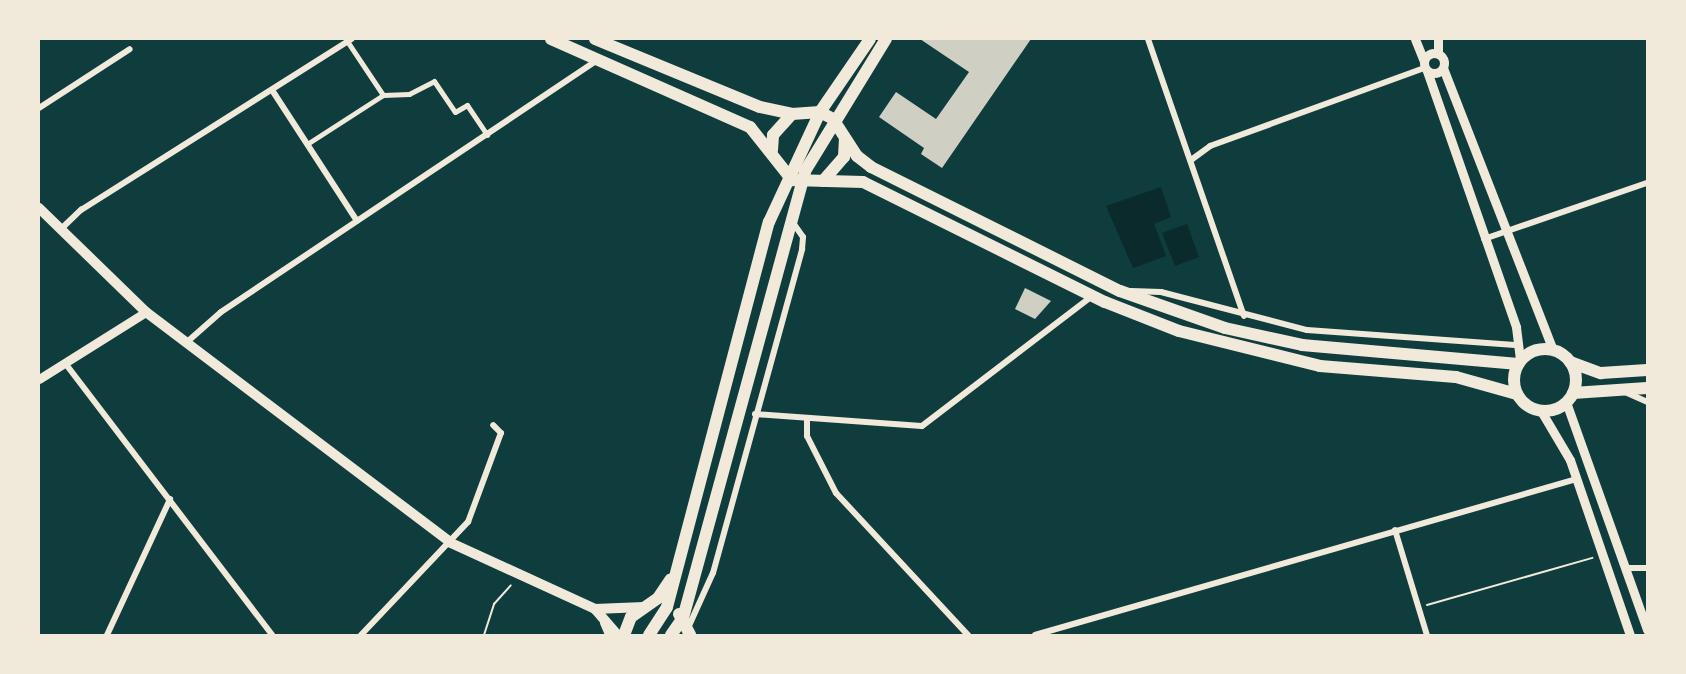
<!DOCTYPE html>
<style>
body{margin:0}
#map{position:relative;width:1686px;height:674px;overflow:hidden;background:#0f3d3e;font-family:"Nunito Sans",sans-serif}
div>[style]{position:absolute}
.water>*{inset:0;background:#0a2a2b}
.building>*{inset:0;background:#cfcfc3}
.path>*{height:2px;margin:-1px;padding:0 1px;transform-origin:1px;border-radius:1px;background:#f1e9da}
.pedestrian>*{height:5px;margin:-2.5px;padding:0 2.5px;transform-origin:2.5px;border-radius:2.5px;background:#f1e9da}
.minor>*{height:6px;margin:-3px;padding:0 3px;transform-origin:3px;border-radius:3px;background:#f1e9da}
.tertiary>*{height:9px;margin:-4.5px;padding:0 4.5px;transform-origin:4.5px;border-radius:4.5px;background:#f1e9da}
.tertiary>.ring{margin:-4.5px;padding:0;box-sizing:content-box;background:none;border:9px solid #f1e9da;border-radius:50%}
.secondary>*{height:10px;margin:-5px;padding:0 5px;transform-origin:5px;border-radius:5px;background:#f1e9da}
.primary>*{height:12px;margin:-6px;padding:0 6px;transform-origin:6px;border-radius:6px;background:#f1e9da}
.primary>.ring{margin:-6px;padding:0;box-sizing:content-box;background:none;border:12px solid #f1e9da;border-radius:50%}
span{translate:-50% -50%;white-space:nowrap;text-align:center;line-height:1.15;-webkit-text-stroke:5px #f1e9da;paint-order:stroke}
.frame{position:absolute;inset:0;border:40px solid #f1e9da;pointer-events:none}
</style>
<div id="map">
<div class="water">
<div style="clip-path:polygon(1161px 187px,1171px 217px,1154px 224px,1166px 256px,1133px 268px,1106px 206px)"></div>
<div style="clip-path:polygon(1187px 224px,1199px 257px,1175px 266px,1162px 233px)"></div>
</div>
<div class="building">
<div style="clip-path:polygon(920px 39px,1031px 39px,942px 168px,921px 154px,924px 148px,879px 117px,896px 92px,936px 119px,969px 72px)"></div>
<div style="clip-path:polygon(1025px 288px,1051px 301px,1035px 319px,1015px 309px)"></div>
</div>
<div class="path">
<div style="left:1427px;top:605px;width:172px;rotate:-15.9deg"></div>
<div style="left:484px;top:635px;width:33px;rotate:-72deg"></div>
<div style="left:494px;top:604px;width:25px;rotate:-48deg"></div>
</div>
<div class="pedestrian">
<div style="left:383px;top:95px;width:26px;rotate:-2deg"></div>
<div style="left:409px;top:94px;width:28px;rotate:-27deg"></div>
<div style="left:434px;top:81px;width:37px;rotate:56deg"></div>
<div style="left:455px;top:112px;width:14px;rotate:-30deg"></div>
<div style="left:467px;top:105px;width:36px;rotate:56deg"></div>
<div style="left:307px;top:144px;width:90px;rotate:-32.8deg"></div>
<div style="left:383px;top:95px;width:65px;rotate:-123.7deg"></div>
</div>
<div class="minor">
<div style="left:1148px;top:39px;width:293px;rotate:70.9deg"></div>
<div style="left:272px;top:90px;width:156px;rotate:57deg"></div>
<div style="left:39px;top:108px;width:108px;rotate:-33deg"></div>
<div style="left:1191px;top:160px;width:24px;rotate:-36deg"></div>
<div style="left:1210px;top:146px;width:228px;rotate:-20deg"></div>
<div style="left:61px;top:229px;width:28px;rotate:-44deg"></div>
<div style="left:81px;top:210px;width:320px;rotate:-32.3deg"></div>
<div style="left:1484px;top:239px;width:172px;rotate:-19deg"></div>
<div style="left:1131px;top:291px;width:30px;rotate:2deg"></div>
<div style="left:1161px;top:292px;width:151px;rotate:14.6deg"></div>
<div style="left:1307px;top:330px;width:212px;rotate:4.1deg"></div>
<div style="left:187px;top:342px;width:45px;rotate:-41.4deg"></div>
<div style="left:221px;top:312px;width:453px;rotate:-33.8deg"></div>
<div style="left:65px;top:363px;width:342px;rotate:52.7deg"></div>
<div style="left:1625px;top:392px;width:24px;rotate:24deg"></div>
<div style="left:755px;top:414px;width:167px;rotate:4.1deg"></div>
<div style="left:922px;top:426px;width:214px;rotate:-37.4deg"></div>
<div style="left:807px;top:420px;width:16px;rotate:90deg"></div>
<div style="left:807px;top:436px;width:64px;rotate:63deg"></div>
<div style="left:836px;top:493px;width:194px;rotate:47.1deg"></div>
<div style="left:1395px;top:530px;width:110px;rotate:73.1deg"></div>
<div style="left:1626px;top:568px;width:21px"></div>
<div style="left:603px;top:623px;width:13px;rotate:67deg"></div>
<div style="left:688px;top:628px;width:60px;rotate:-65.6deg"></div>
<div style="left:713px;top:573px;width:336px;rotate:-74.6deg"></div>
<div style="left:802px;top:249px;width:12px;rotate:-85deg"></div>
<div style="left:803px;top:237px;width:19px;rotate:-125deg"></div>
<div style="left:107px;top:635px;width:150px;rotate:-65.1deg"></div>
<div style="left:361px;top:635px;width:156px;rotate:-46.6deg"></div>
<div style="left:468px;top:522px;width:95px;rotate:-69.7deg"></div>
<div style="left:501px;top:433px;width:11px;rotate:-135deg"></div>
<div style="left:1035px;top:635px;width:564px;rotate:-16.06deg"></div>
</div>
<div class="tertiary">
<div style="left:1415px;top:39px;width:24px;rotate:68deg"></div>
<div style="left:1438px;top:39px;width:14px;rotate:90deg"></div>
<div class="ring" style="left:1424px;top:53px;width:11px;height:11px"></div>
<div style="left:1443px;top:68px;width:303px;rotate:68.7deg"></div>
<div style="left:1427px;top:71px;width:271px;rotate:70.8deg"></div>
<div style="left:1516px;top:327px;width:34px;rotate:83deg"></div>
<div style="left:39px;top:379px;width:126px;rotate:-32.1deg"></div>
<div style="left:1566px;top:402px;width:242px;rotate:70.4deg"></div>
<div style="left:1541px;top:411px;width:57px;rotate:59.4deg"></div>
<div style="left:1570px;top:460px;width:185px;rotate:71.1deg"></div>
</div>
<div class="secondary">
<div style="left:39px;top:208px;width:149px;rotate:44.2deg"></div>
<div style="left:146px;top:312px;width:383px;rotate:37.1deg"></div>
<div style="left:451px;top:543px;width:158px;rotate:24.6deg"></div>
<div style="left:595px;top:609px;width:35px;rotate:49deg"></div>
<div style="left:595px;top:609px;width:49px;rotate:-2.3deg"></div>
</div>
<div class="primary">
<div style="left:551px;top:39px;width:218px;rotate:23.9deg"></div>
<div style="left:750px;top:127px;width:68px;rotate:51.6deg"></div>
<div style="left:792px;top:180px;width:71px;rotate:1.6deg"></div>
<div style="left:863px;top:182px;width:270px;rotate:26.4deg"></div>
<div style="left:1105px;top:302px;width:79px;rotate:21.4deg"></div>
<div style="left:1179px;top:331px;width:145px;rotate:13.9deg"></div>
<div style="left:1320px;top:366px;width:136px;rotate:4.6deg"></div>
<div style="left:1456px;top:377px;width:63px;rotate:15.6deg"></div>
<div style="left:595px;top:39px;width:178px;rotate:22.4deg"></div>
<div style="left:760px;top:107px;width:33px;rotate:12deg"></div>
<div style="left:792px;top:114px;width:28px;rotate:-4deg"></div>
<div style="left:820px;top:112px;width:15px;rotate:28deg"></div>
<div style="left:833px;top:119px;width:44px;rotate:57deg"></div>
<div style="left:857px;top:156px;width:18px;rotate:38deg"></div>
<div style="left:871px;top:167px;width:278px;rotate:26.5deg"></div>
<div style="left:1120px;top:291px;width:111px;rotate:19.4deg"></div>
<div style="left:1225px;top:328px;width:79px;rotate:12.4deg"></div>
<div style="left:1302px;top:345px;width:217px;rotate:5deg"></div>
<div style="left:772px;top:150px;width:15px;rotate:-86deg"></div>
<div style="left:773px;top:135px;width:28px;rotate:-48deg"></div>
<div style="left:823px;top:181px;width:32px;rotate:-49deg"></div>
<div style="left:844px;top:157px;width:17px;rotate:-87deg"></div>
<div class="ring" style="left:1514px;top:349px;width:50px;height:50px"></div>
<div style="left:1570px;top:362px;width:33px;rotate:20deg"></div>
<div style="left:1601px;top:373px;width:46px;rotate:-3.7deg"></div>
<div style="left:1573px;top:393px;width:74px;rotate:-3.9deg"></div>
<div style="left:679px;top:614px;width:24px;rotate:62deg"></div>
<div style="left:624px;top:635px;width:19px;rotate:-69deg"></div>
<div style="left:631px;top:617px;width:33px;rotate:-35deg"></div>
<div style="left:658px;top:598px;width:22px;rotate:-56deg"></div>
<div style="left:649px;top:635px;width:33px;rotate:-57deg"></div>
<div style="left:667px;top:607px;width:398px;rotate:-75.2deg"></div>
<div style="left:769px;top:222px;width:121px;rotate:-65.1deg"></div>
<div style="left:820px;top:112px;width:88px;rotate:-55.6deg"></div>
<div style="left:671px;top:635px;width:21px;rotate:-55deg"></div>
<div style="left:683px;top:618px;width:463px;rotate:-74.7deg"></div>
<div style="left:805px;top:171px;width:155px;rotate:-58.5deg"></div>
</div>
<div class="frame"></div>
</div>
